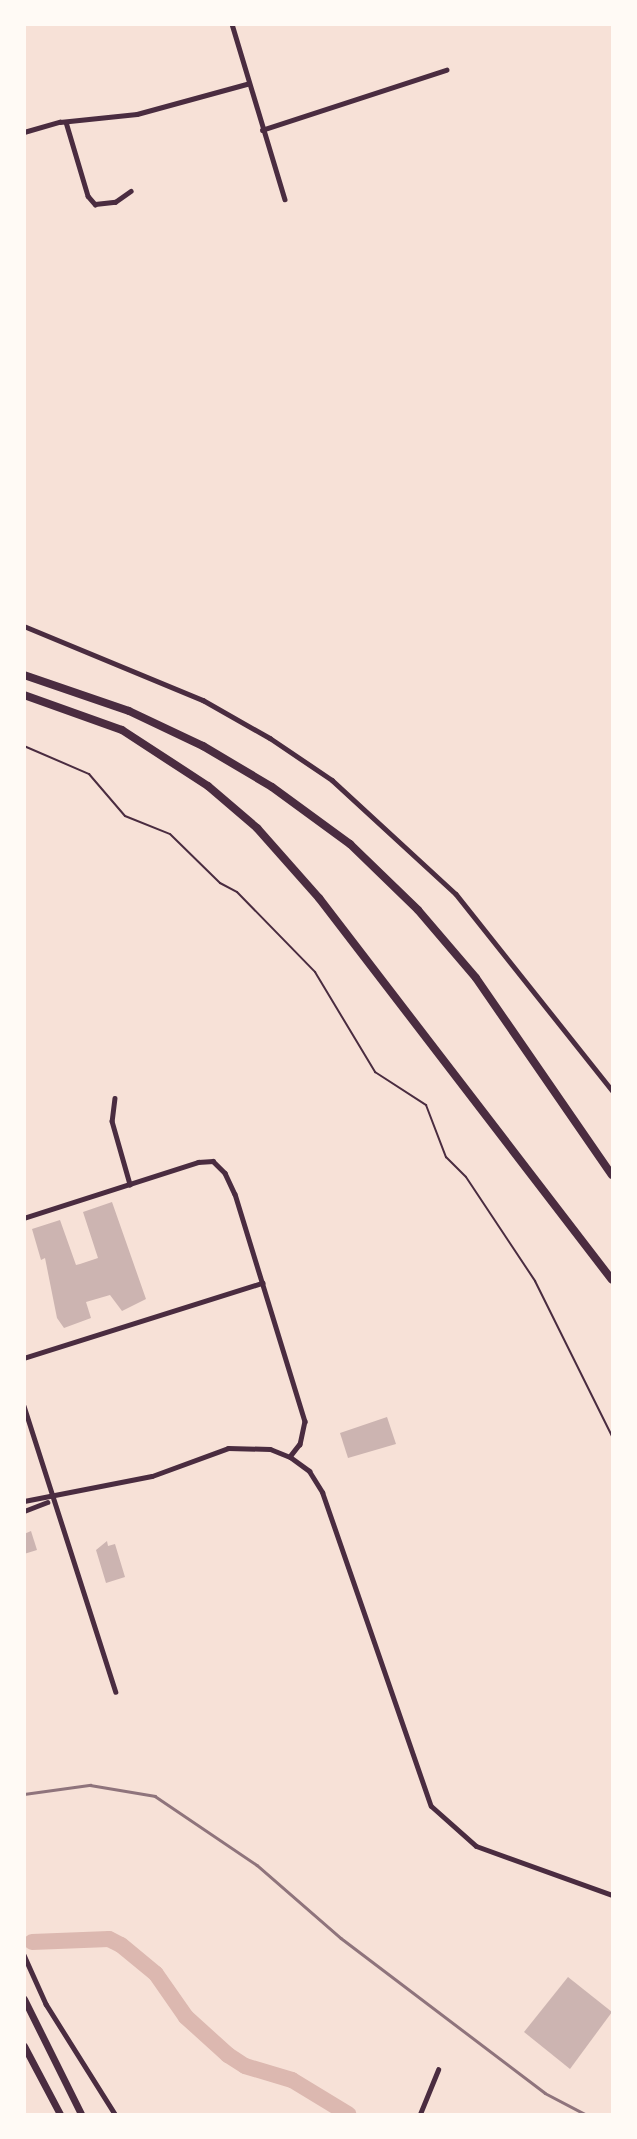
<!DOCTYPE html>
<style>
body{margin:0}
#map{position:relative;width:637px;height:2139px;overflow:hidden;background:#f7e1d7;font-family:Helvetica,sans-serif}
div>[style]{position:absolute}
.river>*{height:16px;margin:-8px;padding:0 8px;transform-origin:8px;border-radius:8px;background:#dcb8b0}
.building>*{inset:0;background:#ccb4b1}
.path>*{height:2px;margin:-1px;padding:0 1px;transform-origin:1px;border-radius:1px;background:#4a2c40}
.minor>*{height:4.5px;margin:-2.25px;padding:0 2.25px;transform-origin:2.25px;border-radius:2.25px;background:#4a2c40}
.tertiary>*{height:5px;margin:-2.5px;padding:0 2.5px;transform-origin:2.5px;border-radius:2.5px;background:#4a2c40}
.trunk>*{height:7px;margin:-3.5px;padding:0 3.5px;transform-origin:3.5px;border-radius:3.5px;background:#4a2c40}
.motorway>*{height:8px;margin:-4px;padding:0 4px;transform-origin:4px;border-radius:4px;background:#4a2c40}
.rail>*{height:2.5px;margin:-1.25px;padding:0 1.25px;transform-origin:1.25px;border-radius:1.25px;background:#8f747c}
span{translate:-50% -50%;white-space:nowrap;text-align:center;line-height:1.15;-webkit-text-stroke:6px #fffaf5;paint-order:stroke}
.frame{position:absolute;inset:0;border:26px solid #fffaf5;pointer-events:none}
</style>
<div id="map">
<div class="river">
<div style="left:32px;top:1942px;width:77px;rotate:-2.2deg"></div>
<div style="left:109px;top:1939px;width:13px;rotate:27deg"></div>
<div style="left:121px;top:1945px;width:45px;rotate:39.6deg"></div>
<div style="left:156px;top:1974px;width:52px;rotate:55.1deg"></div>
<div style="left:186px;top:2017px;width:57px;rotate:42.1deg"></div>
<div style="left:228px;top:2055px;width:20px;rotate:33deg"></div>
<div style="left:245px;top:2066px;width:49px;rotate:16.6deg"></div>
<div style="left:292px;top:2080px;width:66px;rotate:31.3deg"></div>
</div>
<div class="building">
<div style="clip-path:polygon(112px 1202px,146px 1299px,122px 1311px,110px 1295px,86px 1302px,91px 1318px,64px 1328px,57px 1318px,45px 1258px,41px 1260px,32px 1229px,60px 1220px,76px 1265px,80px 1264px,98px 1258px,83px 1212px)"></div>
<div style="clip-path:polygon(387px 1417px,396px 1444px,348px 1458px,340px 1433px)"></div>
<div style="clip-path:polygon(31px 1531px,37px 1550px,24px 1554px,24px 1534px)"></div>
<div style="clip-path:polygon(107px 1541px,108px 1546px,115px 1544px,125px 1577px,106px 1583px,96px 1550px)"></div>
<div style="clip-path:polygon(568px 1977px,612px 2012px,570px 2069px,524px 2032px)"></div>
</div>
<div class="path">
<div style="left:24px;top:746px;width:71px;rotate:23.3deg"></div>
<div style="left:89px;top:774px;width:55px;rotate:49.4deg"></div>
<div style="left:125px;top:816px;width:48px;rotate:21.8deg"></div>
<div style="left:170px;top:834px;width:70px;rotate:44.4deg"></div>
<div style="left:220px;top:883px;width:19px;rotate:28deg"></div>
<div style="left:237px;top:892px;width:112px;rotate:45.7deg"></div>
<div style="left:315px;top:972px;width:117px;rotate:59deg"></div>
<div style="left:375px;top:1072px;width:61px;rotate:32.9deg"></div>
<div style="left:426px;top:1105px;width:56px;rotate:69deg"></div>
<div style="left:446px;top:1157px;width:28px;rotate:45deg"></div>
<div style="left:466px;top:1177px;width:125px;rotate:56.4deg"></div>
<div style="left:535px;top:1281px;width:173px;rotate:63.6deg"></div>
</div>
<div class="minor">
<div style="left:232px;top:24px;width:183px;rotate:73.2deg"></div>
<div style="left:66px;top:122px;width:77px;rotate:73.4deg"></div>
<div style="left:88px;top:196px;width:11px;rotate:49deg"></div>
<div style="left:95px;top:204px;width:20px;rotate:-6deg"></div>
<div style="left:115px;top:202px;width:19px;rotate:-35deg"></div>
<div style="left:262px;top:130px;width:194px;rotate:-18.1deg"></div>
<div style="left:24px;top:132px;width:37px;rotate:-16deg"></div>
<div style="left:60px;top:122px;width:77px;rotate:-5.9deg"></div>
<div style="left:137px;top:114px;width:114px;rotate:-15.3deg"></div>
<div style="left:24px;top:626px;width:194px;rotate:22.5deg"></div>
<div style="left:203px;top:700px;width:77px;rotate:29.6deg"></div>
<div style="left:270px;top:738px;width:75px;rotate:34.1deg"></div>
<div style="left:332px;top:780px;width:168px;rotate:42.6deg"></div>
<div style="left:456px;top:894px;width:251px;rotate:51.5deg"></div>
<div style="left:115px;top:1098px;width:23px;rotate:97deg"></div>
<div style="left:112px;top:1121px;width:66px;rotate:74.1deg"></div>
<div style="left:24px;top:1218px;width:183px;rotate:-17.8deg"></div>
<div style="left:198px;top:1162px;width:15px;rotate:-4deg"></div>
<div style="left:213px;top:1161px;width:17px;rotate:45deg"></div>
<div style="left:225px;top:1173px;width:23px;rotate:65deg"></div>
<div style="left:235px;top:1194px;width:238px;rotate:72.9deg"></div>
<div style="left:305px;top:1421px;width:24px;rotate:102deg"></div>
<div style="left:300px;top:1444px;width:16px;rotate:128deg"></div>
<div style="left:24px;top:1358px;width:250px;rotate:-17.5deg"></div>
<div style="left:24px;top:1406px;width:300px;rotate:72.2deg"></div>
<div style="left:24px;top:1955px;width:54px;rotate:65.8deg"></div>
<div style="left:46px;top:2004px;width:130px;rotate:57.9deg"></div>
<div style="left:420px;top:2114px;width:48px;rotate:-67.8deg"></div>
</div>
<div class="tertiary">
<div style="left:24px;top:1501px;width:130px;rotate:-11.1deg"></div>
<div style="left:152px;top:1476px;width:81px;rotate:-20.2deg"></div>
<div style="left:228px;top:1448px;width:42px;rotate:1.4deg"></div>
<div style="left:270px;top:1449px;width:22px;rotate:22deg"></div>
<div style="left:290px;top:1457px;width:24px;rotate:36deg"></div>
<div style="left:309px;top:1471px;width:25px;rotate:58deg"></div>
<div style="left:322px;top:1492px;width:332px;rotate:70.9deg"></div>
<div style="left:431px;top:1806px;width:60px;rotate:41.6deg"></div>
<div style="left:476px;top:1846px;width:145px;rotate:19.8deg"></div>
<div style="left:24px;top:1511px;width:25px;rotate:-21deg"></div>
</div>
<div class="trunk">
<div style="left:24px;top:1999px;width:128px;rotate:63.6deg"></div>
<div style="left:24px;top:2046px;width:77px;rotate:62.1deg"></div>
</div>
<div class="motorway">
<div style="left:24px;top:675px;width:111px;rotate:18.9deg"></div>
<div style="left:129px;top:711px;width:82px;rotate:25.3deg"></div>
<div style="left:203px;top:746px;width:80px;rotate:30.7deg"></div>
<div style="left:272px;top:787px;width:97px;rotate:36.2deg"></div>
<div style="left:350px;top:844px;width:95px;rotate:44.1deg"></div>
<div style="left:418px;top:910px;width:89px;rotate:49.5deg"></div>
<div style="left:476px;top:978px;width:239px;rotate:55.4deg"></div>
<div style="left:24px;top:695px;width:104px;rotate:19.7deg"></div>
<div style="left:122px;top:730px;width:103px;rotate:33.1deg"></div>
<div style="left:208px;top:786px;width:65px;rotate:40.6deg"></div>
<div style="left:257px;top:828px;width:94px;rotate:48.5deg"></div>
<div style="left:319px;top:898px;width:481px;rotate:52.5deg"></div>
</div>
<div class="rail">
<div style="left:24px;top:1794px;width:67px;rotate:-7.8deg"></div>
<div style="left:90px;top:1785px;width:66px;rotate:9.6deg"></div>
<div style="left:155px;top:1796px;width:123px;rotate:34.1deg"></div>
<div style="left:257px;top:1865px;width:111px;rotate:41deg"></div>
<div style="left:341px;top:1938px;width:256px;rotate:37.2deg"></div>
<div style="left:545px;top:2093px;width:45px;rotate:27.7deg"></div>
</div>
<div class="frame"></div>
</div>
